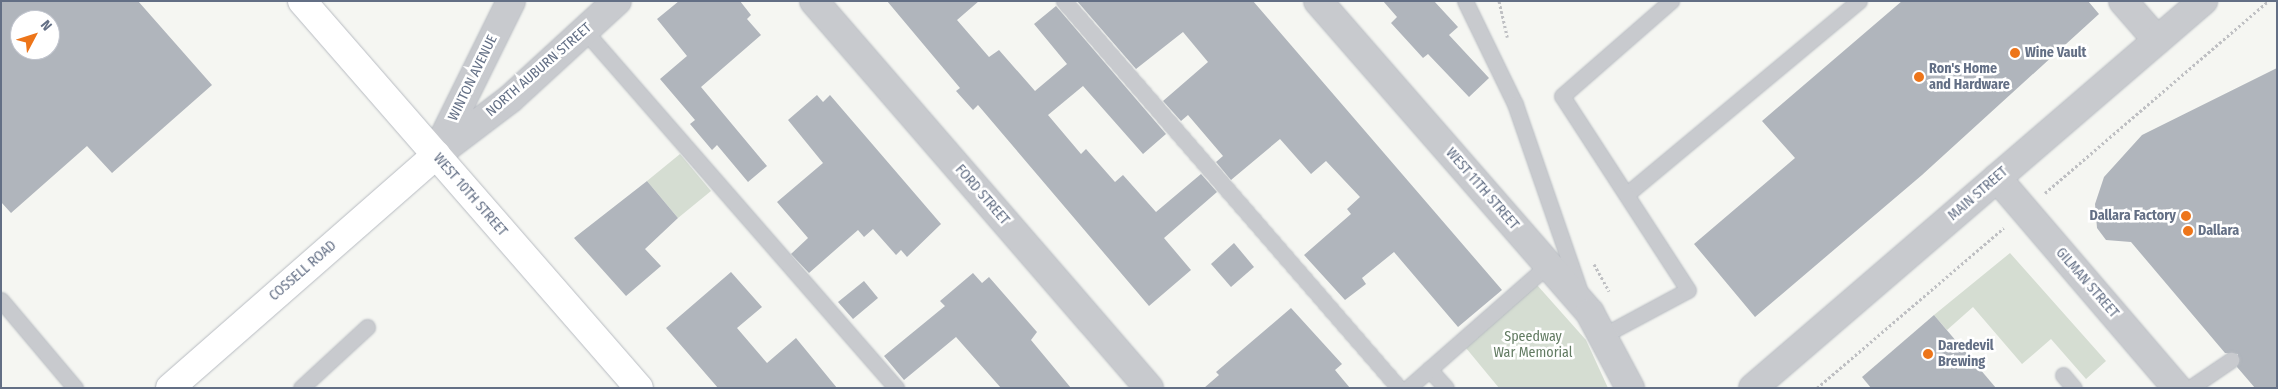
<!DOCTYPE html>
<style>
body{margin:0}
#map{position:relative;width:2278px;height:389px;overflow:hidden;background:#f5f6f2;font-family:"Fira Sans Condensed",sans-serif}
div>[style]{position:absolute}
.green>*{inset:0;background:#d5ddd2}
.building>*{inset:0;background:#b0b5bc}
.path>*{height:3px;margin-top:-1.5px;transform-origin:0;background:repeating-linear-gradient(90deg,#bfc0c3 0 2.5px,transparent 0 5px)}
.roads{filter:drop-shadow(0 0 1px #b7bbc1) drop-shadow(0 0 1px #b7bbc1)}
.service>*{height:15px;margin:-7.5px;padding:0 7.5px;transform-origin:7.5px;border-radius:7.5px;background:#c8cace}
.minor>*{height:28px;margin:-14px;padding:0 14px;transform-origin:14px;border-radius:14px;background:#c8cace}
.tertiary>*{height:28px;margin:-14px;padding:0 14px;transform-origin:14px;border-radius:14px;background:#c8cace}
.secondary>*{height:28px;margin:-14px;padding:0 14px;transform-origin:14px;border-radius:14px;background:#fff}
.primary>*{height:28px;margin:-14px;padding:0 14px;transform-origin:14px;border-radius:14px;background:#fff}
.dots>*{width:14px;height:14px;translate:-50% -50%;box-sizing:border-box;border:2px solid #fff;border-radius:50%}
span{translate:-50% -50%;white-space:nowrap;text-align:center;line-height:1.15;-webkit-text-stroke:5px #fff;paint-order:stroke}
.poi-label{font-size:14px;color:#636f85;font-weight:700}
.left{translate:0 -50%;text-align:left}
.right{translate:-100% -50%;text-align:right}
.street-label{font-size:14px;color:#636f85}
.park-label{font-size:14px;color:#627b62}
.frame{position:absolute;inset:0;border:2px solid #636f85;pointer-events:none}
.north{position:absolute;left:10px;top:10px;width:50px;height:50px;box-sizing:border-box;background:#fff;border:1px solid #c1c5ce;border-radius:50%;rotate:50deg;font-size:14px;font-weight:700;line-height:20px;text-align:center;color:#636f85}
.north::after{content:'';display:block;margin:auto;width:18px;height:22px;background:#ed751a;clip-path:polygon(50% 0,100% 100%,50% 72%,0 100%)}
</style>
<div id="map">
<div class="green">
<div style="clip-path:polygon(680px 154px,711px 191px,678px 218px,647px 181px)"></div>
<div style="clip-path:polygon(2010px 253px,2106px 361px,2086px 379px,2051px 339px,2022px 364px,1973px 307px,1947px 330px,1934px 315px)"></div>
<div style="clip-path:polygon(1537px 285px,1586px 340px,1608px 388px,1499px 388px,1466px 348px)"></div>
</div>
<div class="building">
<div style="clip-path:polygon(evenodd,1px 1px,138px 1px,212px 85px,112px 173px,87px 146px,11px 213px,1px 202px,1px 1px,20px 20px,50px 20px,50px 50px,20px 50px,20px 20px)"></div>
<div style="clip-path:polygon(679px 1px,740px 1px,751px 15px,747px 19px,761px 35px,701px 87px,767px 166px,748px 182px,717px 145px,712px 150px,690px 124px,695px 120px,660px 79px,687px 56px,657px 19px)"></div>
<div style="clip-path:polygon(887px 1px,979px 1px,957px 20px,989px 57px,999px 50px,1035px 91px,1067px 64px,1034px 24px,1056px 6px,1166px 134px,1143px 154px,1083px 86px,1048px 115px,1081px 154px,1086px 149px,1115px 182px,1123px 175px,1156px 212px,1201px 174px,1217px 192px,1164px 238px,1191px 270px,1149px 306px,978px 105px,973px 110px,956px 91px,960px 88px)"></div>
<div style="clip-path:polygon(1077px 1px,1253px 1px,1502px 290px,1458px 327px,1394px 252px,1362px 278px,1366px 284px,1345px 300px,1304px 255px,1351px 214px,1347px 209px,1360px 197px,1326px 161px,1311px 174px,1280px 139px,1231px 180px,1216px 162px,1223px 156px,1188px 115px,1181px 121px,1163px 101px,1208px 62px,1183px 32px,1136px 69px)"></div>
<div style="clip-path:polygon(1383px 1px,1434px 1px,1458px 27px,1449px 35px,1489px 78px,1469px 97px,1428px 54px,1423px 58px,1391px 23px,1397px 17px)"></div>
<div style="clip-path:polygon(1902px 1px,2088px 1px,2099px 14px,1922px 175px,1755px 317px,1694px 244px,1795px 158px,1762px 121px)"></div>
<div style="clip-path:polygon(2277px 68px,2277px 388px,2255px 388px,2237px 367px,2238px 354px,2225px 353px,2131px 242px,2106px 240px,2097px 228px,2095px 204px,2104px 177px,2142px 135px)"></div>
<div style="clip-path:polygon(817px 95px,823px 102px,830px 95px,941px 224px,907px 257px,901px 250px,896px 255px,873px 229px,864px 237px,858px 230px,809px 273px,791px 254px,808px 238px,777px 202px,823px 163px,788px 120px)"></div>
<div style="clip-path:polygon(647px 181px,678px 218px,645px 249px,661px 266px,626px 296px,574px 238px)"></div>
<div style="clip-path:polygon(1234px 243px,1254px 267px,1231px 287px,1211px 264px)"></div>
<div style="clip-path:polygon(731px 272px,762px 307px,737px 328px,767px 363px,796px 338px,837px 388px,718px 388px,666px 328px)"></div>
<div style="clip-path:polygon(973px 273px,982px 283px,989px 277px,1037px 332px,1031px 340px,1071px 388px,1001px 388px,956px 337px,904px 380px,884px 356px,945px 306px,940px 301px)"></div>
<div style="clip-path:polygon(864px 281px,878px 298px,853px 319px,838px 302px)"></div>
<div style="clip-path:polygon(1291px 308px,1342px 364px,1335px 370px,1350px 388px,1204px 388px,1219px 375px,1216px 372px)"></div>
<div style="clip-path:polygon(1934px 315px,1996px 388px,1871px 388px,1862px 377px)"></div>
</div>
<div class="path">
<div style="left:1499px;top:1px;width:37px;rotate:77deg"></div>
<div style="left:2045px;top:193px;width:294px;rotate:-40.7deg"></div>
<div style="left:1594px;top:264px;width:31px;rotate:61deg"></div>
<div style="left:1817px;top:388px;width:246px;rotate:-40.6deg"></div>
</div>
<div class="roads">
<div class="service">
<div style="left:1064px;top:1px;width:512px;rotate:49.12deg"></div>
<div style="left:1465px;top:1px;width:114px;rotate:64.1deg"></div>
<div style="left:1515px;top:104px;width:199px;rotate:70.9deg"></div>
<div style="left:584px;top:30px;width:475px;rotate:48.9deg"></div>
<div style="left:1627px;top:194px;width:302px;rotate:-39.8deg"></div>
<div style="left:1px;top:300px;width:115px;rotate:49.9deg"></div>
<div style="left:1604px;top:335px;width:95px;rotate:-28.2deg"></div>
<div style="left:1688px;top:290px;width:231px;rotate:-123deg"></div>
<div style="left:1562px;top:96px;width:145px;rotate:-41.1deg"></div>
<div style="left:1429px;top:369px;width:25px;rotate:48deg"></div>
<div style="left:2063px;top:375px;width:17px;rotate:50deg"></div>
<div style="left:301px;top:388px;width:90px;rotate:-42.7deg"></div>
<div style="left:1408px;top:388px;width:186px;rotate:-41.3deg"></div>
<div style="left:2190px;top:388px;width:50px;rotate:-34.3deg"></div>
</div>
<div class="minor">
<div style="left:814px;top:1px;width:512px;rotate:49.12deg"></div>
<div style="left:1318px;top:1px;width:414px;rotate:48.9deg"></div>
<div style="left:1590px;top:313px;width:85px;rotate:61.9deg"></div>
<div style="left:2123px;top:1px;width:52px;rotate:48.9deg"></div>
<div style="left:437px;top:151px;width:167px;rotate:-63.7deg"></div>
<div style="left:436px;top:155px;width:93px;rotate:-37.1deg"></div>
<div style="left:510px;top:99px;width:145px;rotate:-42.5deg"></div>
<div style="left:1997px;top:178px;width:277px;rotate:49.4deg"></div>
</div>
<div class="tertiary">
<div style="left:1753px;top:388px;width:594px;rotate:-40.7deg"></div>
</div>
<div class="secondary">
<div style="left:170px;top:388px;width:354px;rotate:-41.2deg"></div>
</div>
<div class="primary">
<div style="left:302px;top:1px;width:513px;rotate:48.95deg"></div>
</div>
</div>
<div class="dots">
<div style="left:2015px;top:53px;background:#ed751a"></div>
<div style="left:1919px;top:77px;background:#ed751a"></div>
<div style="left:2186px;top:216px;background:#ed751a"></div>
<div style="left:2188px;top:231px;background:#ed751a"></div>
<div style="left:1928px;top:354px;background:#ed751a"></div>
</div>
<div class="poi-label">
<span class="left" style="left:2025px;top:53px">Wine Vault</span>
<span class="left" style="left:1929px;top:77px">Ron's Home<br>and Hardware</span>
<span class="right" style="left:2176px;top:216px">Dallara Factory</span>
<span class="left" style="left:2198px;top:231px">Dallara</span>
<span class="left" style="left:1938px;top:354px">Daredevil<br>Brewing</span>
</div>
<div class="street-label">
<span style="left:539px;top:70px;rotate:-41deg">NORTH AUBURN STREET</span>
<span style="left:473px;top:78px;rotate:-64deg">WINTON AVENUE</span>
<span style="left:1482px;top:189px;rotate:49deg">WEST 11TH STREET</span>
<span style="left:1978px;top:194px;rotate:-41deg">MAIN STREET</span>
<span style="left:470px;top:195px;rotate:49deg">WEST 10TH STREET</span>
<span style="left:982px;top:195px;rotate:49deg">FORD STREET</span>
<span style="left:303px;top:271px;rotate:-41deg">COSSELL ROAD</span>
<span style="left:2087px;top:283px;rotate:49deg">GILMAN STREET</span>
</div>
<div class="park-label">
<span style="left:1533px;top:345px">Speedway<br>War Memorial</span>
</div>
<div class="frame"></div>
<div class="north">N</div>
</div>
